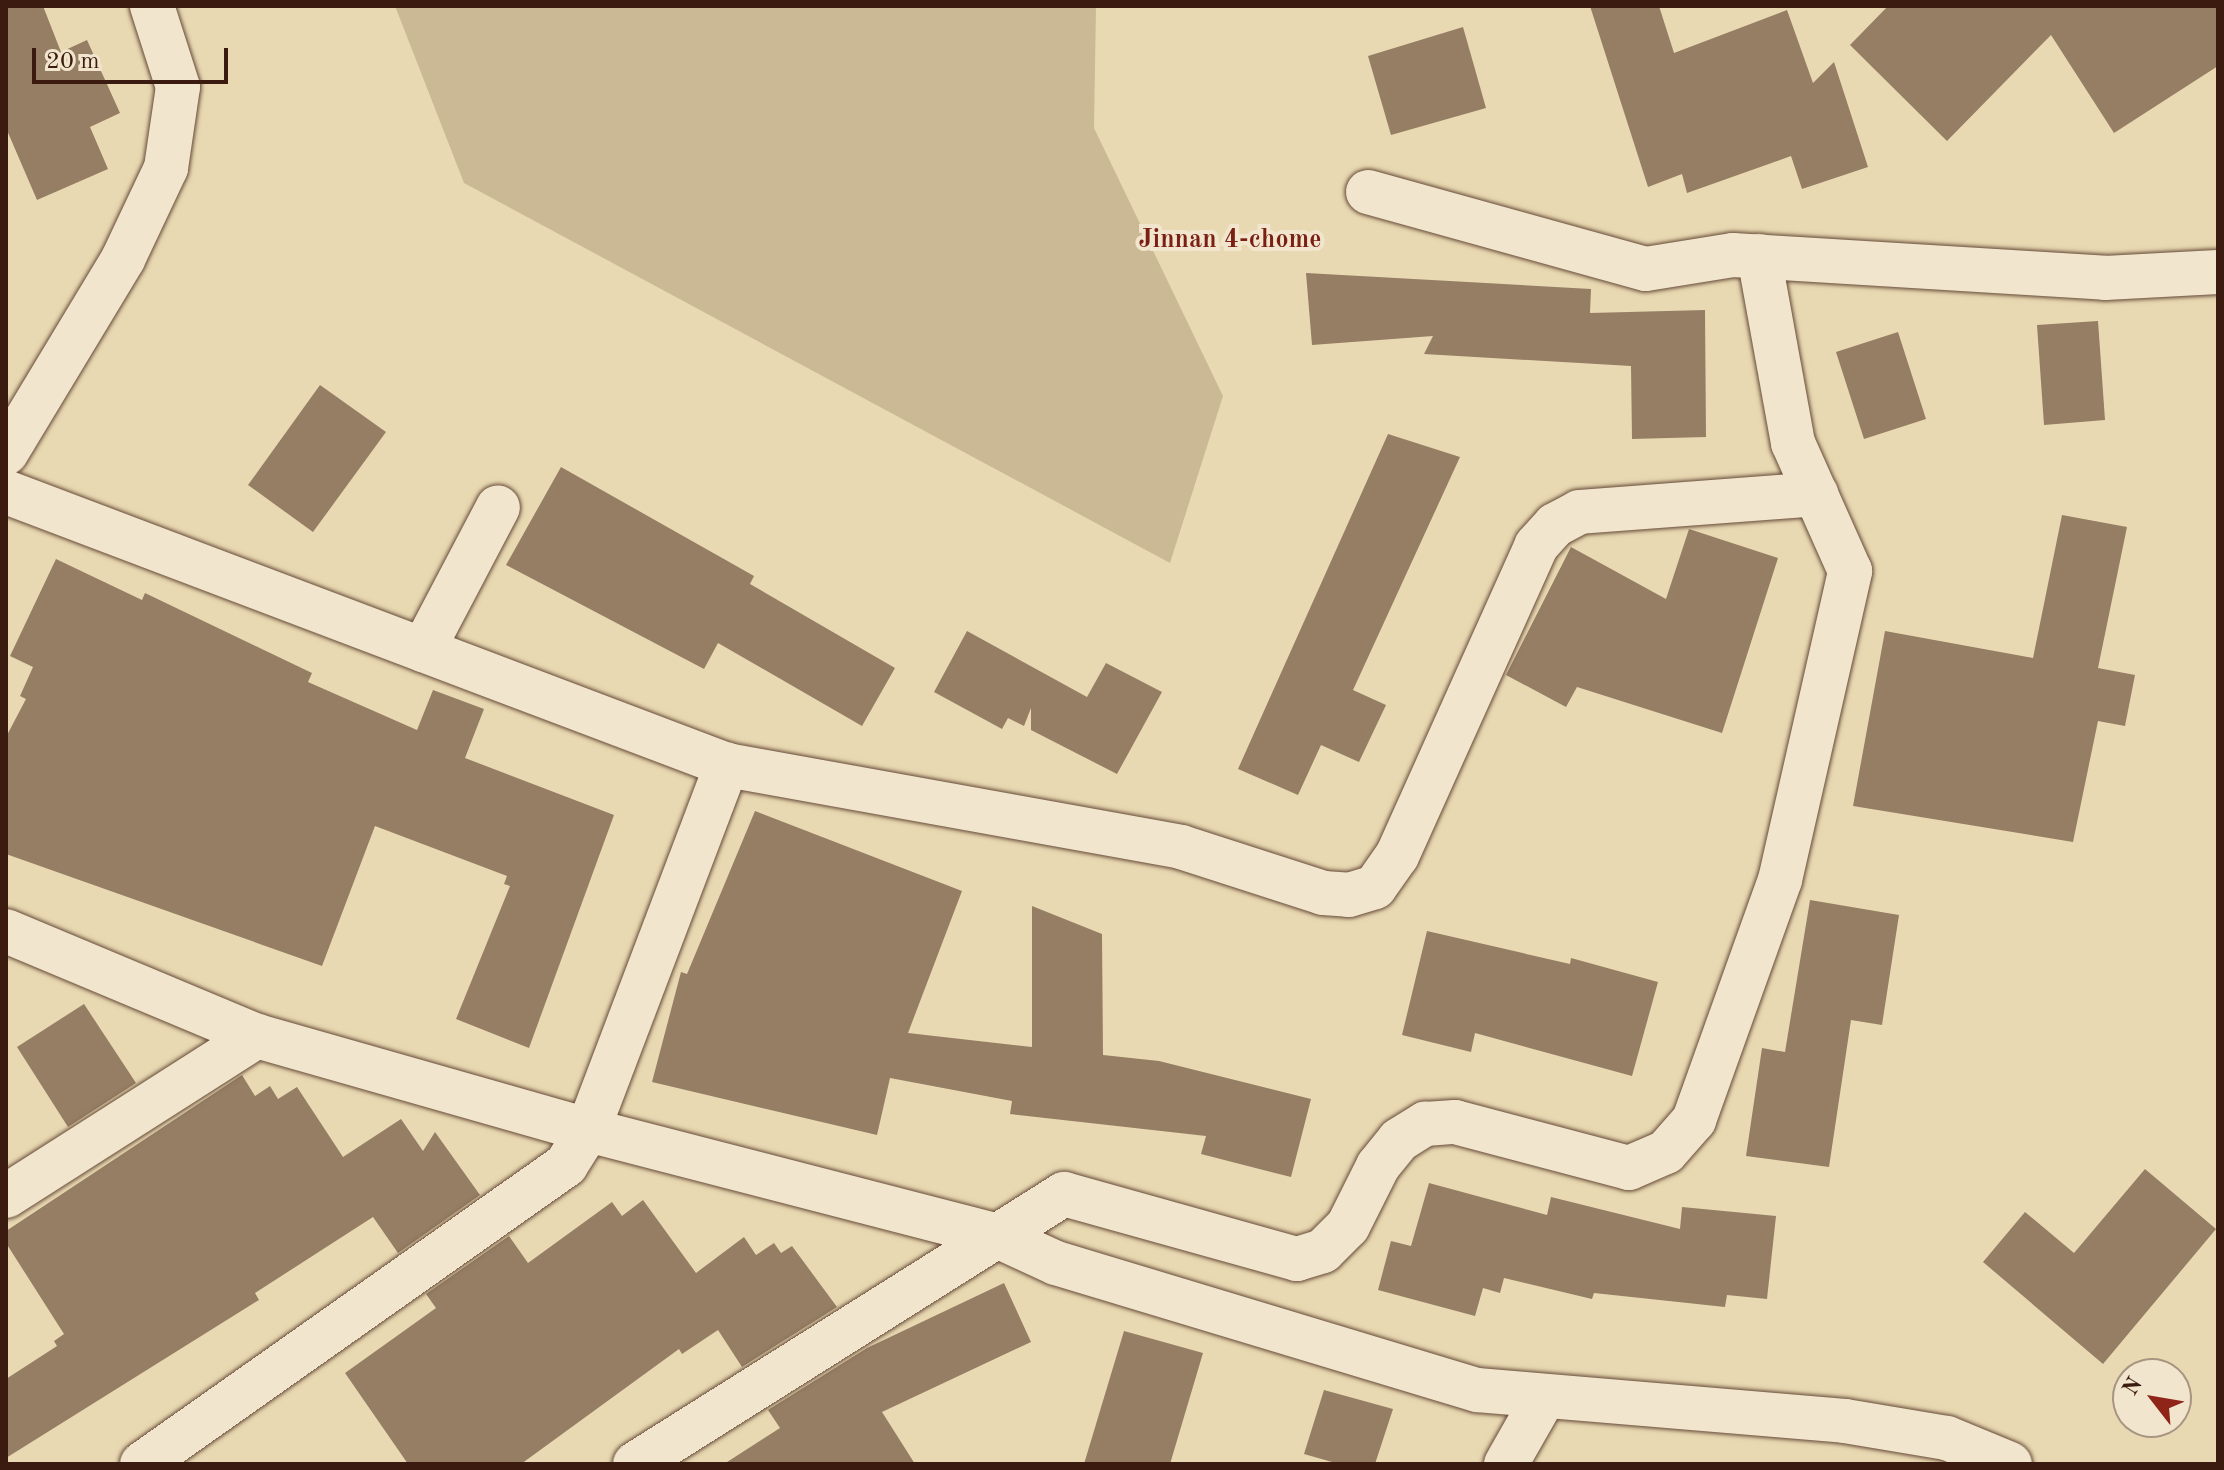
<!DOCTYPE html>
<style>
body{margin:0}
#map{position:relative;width:2224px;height:1470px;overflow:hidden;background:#e9d9b2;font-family:"Old Standard TT",serif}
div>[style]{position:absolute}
.green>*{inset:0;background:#cbb996}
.building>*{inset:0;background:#957e64}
.roads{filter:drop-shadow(0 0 2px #664a38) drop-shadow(0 0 2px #664a38)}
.minor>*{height:44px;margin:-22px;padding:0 22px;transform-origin:22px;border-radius:22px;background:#f1e6cd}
span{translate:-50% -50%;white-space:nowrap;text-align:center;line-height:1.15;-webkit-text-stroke:8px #f1e6cd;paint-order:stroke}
.neighbourhood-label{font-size:26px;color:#7a1f14;font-weight:700}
.frame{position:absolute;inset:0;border:8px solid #3b1b0f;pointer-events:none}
.north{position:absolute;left:2112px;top:1358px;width:80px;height:80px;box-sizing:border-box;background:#f1e6cd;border:2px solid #a89581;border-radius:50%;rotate:301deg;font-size:22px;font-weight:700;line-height:32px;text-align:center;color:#3b1b0f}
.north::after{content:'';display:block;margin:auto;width:28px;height:36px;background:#8f2418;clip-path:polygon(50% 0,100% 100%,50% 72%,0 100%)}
.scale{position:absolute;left:32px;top:48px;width:196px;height:36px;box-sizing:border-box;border:4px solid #3b1b0f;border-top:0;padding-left:10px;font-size:24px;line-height:28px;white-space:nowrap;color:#3b1b0f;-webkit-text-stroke:6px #f1e6cd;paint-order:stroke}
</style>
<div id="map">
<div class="green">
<div style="clip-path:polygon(395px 6px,1096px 6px,1094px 128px,1223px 396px,1170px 563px,464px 183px)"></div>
</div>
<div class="building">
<div style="clip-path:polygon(6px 6px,43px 6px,61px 52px,87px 40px,120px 113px,90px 127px,108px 169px,37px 200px,6px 128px)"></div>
<div style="clip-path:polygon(1590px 6px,1659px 6px,1674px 53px,1787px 10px,1813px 83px,1834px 62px,1868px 167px,1802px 189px,1791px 156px,1687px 193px,1682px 174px,1648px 187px)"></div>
<div style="clip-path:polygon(1888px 6px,2218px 6px,2218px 66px,2114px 133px,2051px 35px,1947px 141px,1850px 45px)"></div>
<div style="clip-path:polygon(1463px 27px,1486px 108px,1391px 135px,1368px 56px)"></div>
<div style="clip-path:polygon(1306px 273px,1591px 289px,1590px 313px,1705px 310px,1706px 437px,1632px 439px,1631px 366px,1424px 354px,1433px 336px,1312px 345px)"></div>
<div style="clip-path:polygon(2098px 321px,2105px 420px,2044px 425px,2037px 325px)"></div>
<div style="clip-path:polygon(1898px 332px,1926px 419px,1864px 439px,1836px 352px)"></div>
<div style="clip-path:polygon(320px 385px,386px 432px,313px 532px,248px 485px)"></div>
<div style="clip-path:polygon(1388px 434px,1460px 457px,1353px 690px,1386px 705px,1359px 762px,1321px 745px,1298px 795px,1238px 769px)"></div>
<div style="clip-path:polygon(561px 467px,754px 576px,750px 584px,895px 668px,862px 726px,718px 643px,704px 669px,506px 565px)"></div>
<div style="clip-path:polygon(2062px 515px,2127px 527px,2098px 668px,2135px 675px,2125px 726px,2098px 721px,2073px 842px,1853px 806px,1885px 631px,2033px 658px)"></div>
<div style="clip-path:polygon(1689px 529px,1778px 558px,1722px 733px,1577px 687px,1566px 707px,1506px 675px,1571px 547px,1666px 599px)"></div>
<div style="clip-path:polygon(56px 559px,142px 600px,145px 593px,312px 673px,308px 682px,417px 730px,433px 690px,484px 709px,465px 758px,614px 815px,529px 1048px,456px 1019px,510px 886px,504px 884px,507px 876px,375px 826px,322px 966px,6px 854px,6px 737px,26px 699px,20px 696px,33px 667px,10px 656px)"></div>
<div style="clip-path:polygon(967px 631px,1087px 697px,1106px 663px,1162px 692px,1117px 774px,1031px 730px,1031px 708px,1024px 726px,1008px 718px,1002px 729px,934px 692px)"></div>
<div style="clip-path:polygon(755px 811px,962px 891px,908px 1033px,1032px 1047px,1032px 906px,1102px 934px,1103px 1055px,1159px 1061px,1311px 1099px,1291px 1177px,1201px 1154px,1206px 1136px,1010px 1114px,1012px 1101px,890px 1078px,877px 1135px,652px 1082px,681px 972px,687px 974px)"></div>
<div style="clip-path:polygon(1810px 900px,1899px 915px,1882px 1025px,1851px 1020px,1829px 1167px,1746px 1156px,1762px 1048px,1785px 1052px)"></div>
<div style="clip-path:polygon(1427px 931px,1570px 964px,1571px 958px,1658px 982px,1632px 1076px,1475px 1033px,1471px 1052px,1402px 1035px)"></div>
<div style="clip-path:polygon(84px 1004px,136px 1083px,68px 1127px,17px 1047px)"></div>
<div style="clip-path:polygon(242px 1075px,255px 1096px,270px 1086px,278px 1099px,297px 1087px,343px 1157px,401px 1119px,423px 1151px,435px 1132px,480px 1195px,398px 1253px,373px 1217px,255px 1293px,259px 1300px,6px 1458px,6px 1379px,57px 1346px,54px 1341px,64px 1334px,6px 1243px,6px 1231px)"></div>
<div style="clip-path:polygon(2145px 1169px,2216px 1229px,2103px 1364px,1983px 1262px,2025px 1212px,2074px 1253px)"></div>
<div style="clip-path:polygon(1429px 1183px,1547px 1215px,1551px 1197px,1680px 1229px,1682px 1207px,1776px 1216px,1767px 1299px,1727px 1295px,1725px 1307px,1594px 1293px,1592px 1299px,1504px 1278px,1500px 1293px,1483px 1288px,1475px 1316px,1378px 1290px,1391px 1241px,1411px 1246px)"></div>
<div style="clip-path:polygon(643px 1200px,696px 1273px,744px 1237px,756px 1255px,774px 1243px,781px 1253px,792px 1246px,837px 1307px,742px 1367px,718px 1330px,682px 1354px,679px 1349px,521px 1464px,408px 1464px,345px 1373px,436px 1308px,426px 1294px,509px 1236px,528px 1263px,612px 1202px,622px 1216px)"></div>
<div style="clip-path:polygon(1004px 1283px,1031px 1342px,882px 1412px,915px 1464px,724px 1464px,780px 1428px,768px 1410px,867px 1348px)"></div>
<div style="clip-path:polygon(1124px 1331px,1203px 1353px,1170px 1464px,1084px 1464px)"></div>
<div style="clip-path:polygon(1324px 1390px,1393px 1409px,1375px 1464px,1339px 1464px,1304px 1454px)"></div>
</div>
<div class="roads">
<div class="minor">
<div style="left:1368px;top:192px;width:288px;rotate:15.5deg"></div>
<div style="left:1646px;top:269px;width:88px;rotate:-9.1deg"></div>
<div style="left:1733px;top:255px;width:373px;rotate:3.5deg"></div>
<div style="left:2105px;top:278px;width:113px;rotate:-3deg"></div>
<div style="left:6px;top:453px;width:227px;rotate:-58.9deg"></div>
<div style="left:123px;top:259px;width:101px;rotate:-64.7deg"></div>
<div style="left:166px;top:168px;width:82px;rotate:-81.6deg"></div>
<div style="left:178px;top:87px;width:85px;rotate:-107.8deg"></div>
<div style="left:6px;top:492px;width:771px;rotate:20.74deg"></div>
<div style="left:727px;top:765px;width:461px;rotate:10.2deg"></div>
<div style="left:1181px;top:847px;width:149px;rotate:17.9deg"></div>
<div style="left:1323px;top:893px;width:26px;rotate:4deg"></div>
<div style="left:1349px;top:895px;width:27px;rotate:-17deg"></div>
<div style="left:1375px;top:887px;width:38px;rotate:-55deg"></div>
<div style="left:1397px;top:856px;width:340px;rotate:-65.8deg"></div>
<div style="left:1536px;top:546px;width:28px;rotate:-48deg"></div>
<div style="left:1555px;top:525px;width:27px;rotate:-28deg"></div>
<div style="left:1579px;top:512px;width:238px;rotate:-4.3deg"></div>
<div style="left:423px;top:650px;width:161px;rotate:-62.3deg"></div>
<div style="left:6px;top:931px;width:272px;rotate:22.7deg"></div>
<div style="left:257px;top:1036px;width:344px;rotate:15.9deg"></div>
<div style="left:588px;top:1130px;width:420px;rotate:14.5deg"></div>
<div style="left:995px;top:1235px;width:67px;rotate:24.7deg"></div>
<div style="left:1056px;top:1263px;width:440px;rotate:16.8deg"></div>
<div style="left:1477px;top:1390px;width:369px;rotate:4.8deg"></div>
<div style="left:1845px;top:1421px;width:103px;rotate:9.5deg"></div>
<div style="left:1947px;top:1438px;width:68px;rotate:22.4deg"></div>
<div style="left:6px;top:1196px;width:298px;rotate:-32.5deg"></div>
<div style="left:142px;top:1464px;width:519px;rotate:-35.19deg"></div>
<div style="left:566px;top:1165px;width:41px;rotate:-57.8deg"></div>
<div style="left:588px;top:1130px;width:391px;rotate:-69.2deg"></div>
<div style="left:635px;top:1464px;width:507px;rotate:-32.19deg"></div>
<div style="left:1064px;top:1194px;width:242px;rotate:15.6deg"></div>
<div style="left:1297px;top:1259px;width:27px;rotate:-17deg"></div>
<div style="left:1323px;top:1251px;width:35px;rotate:-45deg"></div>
<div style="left:1348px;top:1226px;width:67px;rotate:-63.4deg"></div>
<div style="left:1378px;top:1166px;width:33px;rotate:-51deg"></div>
<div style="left:1399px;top:1140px;width:31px;rotate:-32deg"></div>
<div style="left:1425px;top:1124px;width:30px;rotate:-4deg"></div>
<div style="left:1455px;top:1122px;width:180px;rotate:14.8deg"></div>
<div style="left:1629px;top:1168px;width:40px;rotate:-23.4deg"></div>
<div style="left:1666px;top:1152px;width:43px;rotate:-48.8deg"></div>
<div style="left:1694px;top:1120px;width:255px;rotate:-70.3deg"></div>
<div style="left:1780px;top:880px;width:317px;rotate:-77.2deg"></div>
<div style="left:1850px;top:571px;width:140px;rotate:-114deg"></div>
<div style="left:1793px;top:443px;width:190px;rotate:-100.3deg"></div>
<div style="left:1506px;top:1464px;width:77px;rotate:-60.4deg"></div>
</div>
</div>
<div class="neighbourhood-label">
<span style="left:1230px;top:241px">Jinnan 4-chome</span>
</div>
<div class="frame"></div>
<div class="north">N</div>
<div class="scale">20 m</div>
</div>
